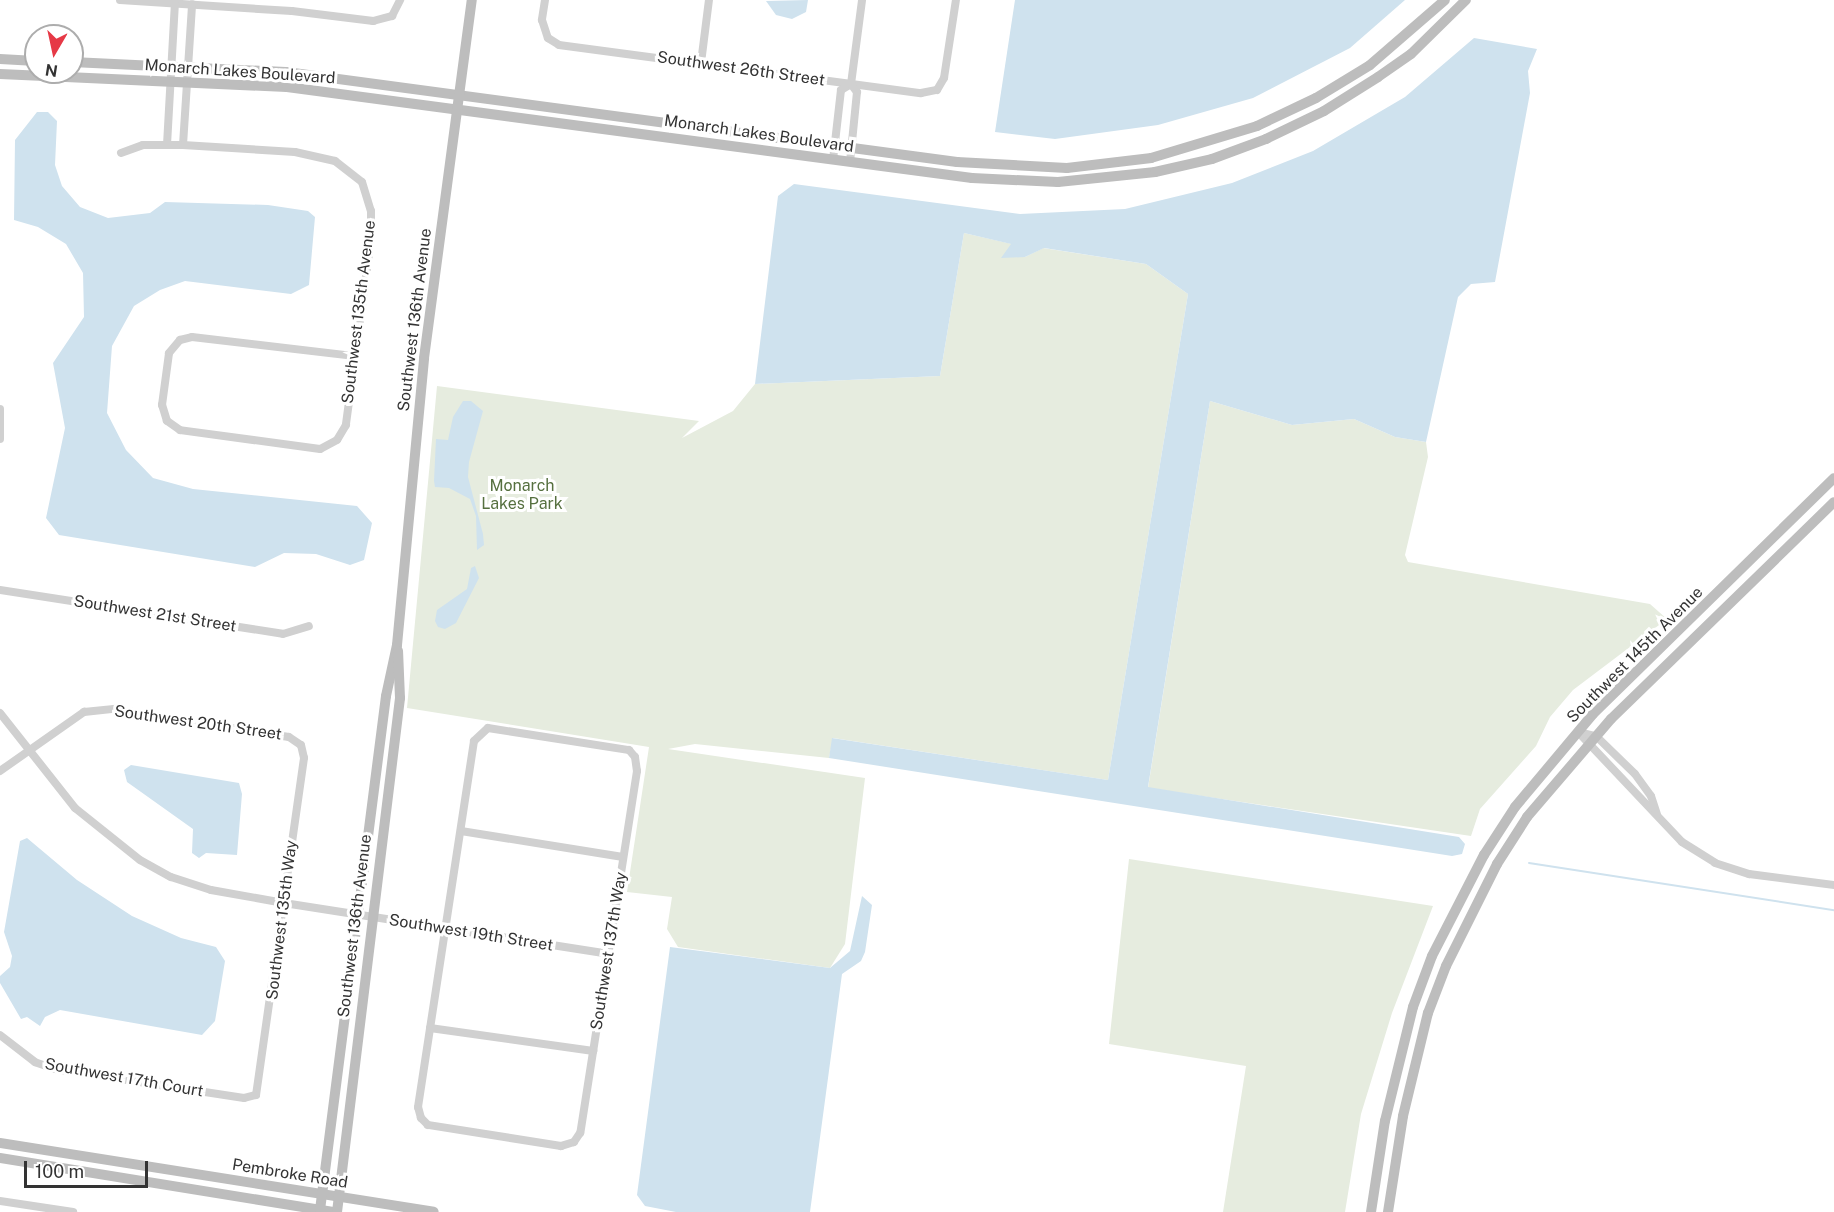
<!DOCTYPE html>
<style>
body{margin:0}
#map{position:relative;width:1834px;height:1212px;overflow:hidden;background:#fff;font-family:"Public Sans",sans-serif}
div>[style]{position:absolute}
.green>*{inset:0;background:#e6ecdf}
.water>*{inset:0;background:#cfe2ee}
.stream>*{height:2px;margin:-1px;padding:0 1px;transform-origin:1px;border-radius:1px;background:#cfe2ee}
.street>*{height:8px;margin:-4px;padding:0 4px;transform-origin:4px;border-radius:4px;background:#d0d0d0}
.secondary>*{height:10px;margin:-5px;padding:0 5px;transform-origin:5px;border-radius:5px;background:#bdbdbd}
span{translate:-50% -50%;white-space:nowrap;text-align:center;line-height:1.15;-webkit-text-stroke:6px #fff;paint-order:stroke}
.street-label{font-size:16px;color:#333}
.park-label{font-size:16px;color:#56703f}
.north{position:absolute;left:24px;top:24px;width:60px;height:60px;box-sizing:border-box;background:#fff;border:2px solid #adadad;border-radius:50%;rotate:189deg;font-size:16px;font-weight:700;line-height:24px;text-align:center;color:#333}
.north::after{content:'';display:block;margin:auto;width:21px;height:27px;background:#e63946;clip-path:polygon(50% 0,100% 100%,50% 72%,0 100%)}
.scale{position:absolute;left:24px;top:1161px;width:124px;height:27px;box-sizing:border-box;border:3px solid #333;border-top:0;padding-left:8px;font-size:18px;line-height:21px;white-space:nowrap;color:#333;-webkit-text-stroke:4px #fff;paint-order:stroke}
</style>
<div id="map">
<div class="green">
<div style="clip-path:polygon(964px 233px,1012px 244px,1025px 257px,1043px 248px,1146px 264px,1188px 294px,1108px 780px,833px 738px,829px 758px,695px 744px,668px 749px,865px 778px,845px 944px,830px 968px,678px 947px,667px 929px,672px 897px,627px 892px,649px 747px,407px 708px,437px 386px,699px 421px,682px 438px,733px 411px,755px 384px,940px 376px)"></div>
<div style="clip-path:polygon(1210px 401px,1292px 425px,1354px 419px,1395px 437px,1426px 442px,1428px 457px,1405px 555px,1408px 562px,1650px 604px,1667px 619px,1573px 690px,1550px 717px,1536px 746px,1480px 809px,1471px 836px,1148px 788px)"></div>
<div style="clip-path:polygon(1129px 859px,1433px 906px,1392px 1013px,1361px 1114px,1345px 1212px,1223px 1212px,1246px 1066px,1109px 1044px)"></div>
</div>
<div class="water">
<div style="clip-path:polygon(808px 0,806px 12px,792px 19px,776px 15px,766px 1px)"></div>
<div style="clip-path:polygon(1015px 0,1405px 0,1350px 48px,1253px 98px,1158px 125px,1055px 139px,995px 132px)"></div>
<div style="clip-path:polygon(1474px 38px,1537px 49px,1528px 71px,1530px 93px,1495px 282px,1471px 284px,1458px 297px,1426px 442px,1395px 437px,1354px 419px,1292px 425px,1210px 401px,1148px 787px,1459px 837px,1465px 844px,1462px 854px,1452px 856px,829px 758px,832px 738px,1108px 780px,1188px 294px,1146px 264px,1044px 248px,1025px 257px,1001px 258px,1011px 244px,964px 233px,940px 376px,755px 384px,778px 196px,794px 184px,1020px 214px,1125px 209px,1232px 183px,1313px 151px,1405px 97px)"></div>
<div style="clip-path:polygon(37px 112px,48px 112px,57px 121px,55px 165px,62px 186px,80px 207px,108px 218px,150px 213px,165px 202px,268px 205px,308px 211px,315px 217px,309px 285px,291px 294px,185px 281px,160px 290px,134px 306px,112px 346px,107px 413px,126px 450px,153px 478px,193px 489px,357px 506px,372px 523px,364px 560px,350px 565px,316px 554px,284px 553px,255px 567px,59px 535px,46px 518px,65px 428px,53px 363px,84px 317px,83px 273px,66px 244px,38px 227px,14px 220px,15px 140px)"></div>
<div style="clip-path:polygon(463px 401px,471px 401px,483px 411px,469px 462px,468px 477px,483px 534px,484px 545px,477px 550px,476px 516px,470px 499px,449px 488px,435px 487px,434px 481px,436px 439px,448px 440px,453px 417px)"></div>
<div style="clip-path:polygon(475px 566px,479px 578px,456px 623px,445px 629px,438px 627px,435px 621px,437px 610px,467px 589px,471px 568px)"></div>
<div style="clip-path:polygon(131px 765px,239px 783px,242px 794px,237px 855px,206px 853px,199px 858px,192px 853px,193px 829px,127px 782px,124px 770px)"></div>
<div style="clip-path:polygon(27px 838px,77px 880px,132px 916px,181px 938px,216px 947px,225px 961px,215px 1021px,202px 1035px,60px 1010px,45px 1017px,40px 1026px,27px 1017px,21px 1019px,0 983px,0 976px,10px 967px,12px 956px,4px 932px,20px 841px)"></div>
<div style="clip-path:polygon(862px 896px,872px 905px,865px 952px,861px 961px,842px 974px,810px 1212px,676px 1212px,645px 1206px,637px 1195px,670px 947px,830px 968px,850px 951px)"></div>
</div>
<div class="stream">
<div style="left:1529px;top:863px;width:309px;rotate:8.8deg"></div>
</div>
<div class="street">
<div style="left:120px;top:0;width:172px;rotate:3.7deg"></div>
<div style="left:292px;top:11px;width:82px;rotate:7deg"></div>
<div style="left:373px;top:21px;width:20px;rotate:-15deg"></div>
<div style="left:392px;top:16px;width:18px;rotate:-63deg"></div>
<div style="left:545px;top:0;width:20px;rotate:99deg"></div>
<div style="left:542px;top:20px;width:19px;rotate:72deg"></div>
<div style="left:548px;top:38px;width:13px;rotate:32deg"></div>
<div style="left:559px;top:45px;width:365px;rotate:7.6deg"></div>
<div style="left:921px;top:93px;width:16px;rotate:-11deg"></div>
<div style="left:937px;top:90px;width:14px;rotate:-60deg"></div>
<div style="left:944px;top:78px;width:79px;rotate:-81.3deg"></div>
<div style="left:701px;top:63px;width:64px;rotate:-82.8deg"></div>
<div style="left:167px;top:145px;width:142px;rotate:-86.8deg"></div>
<div style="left:183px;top:145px;width:141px;rotate:-86.3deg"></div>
<div style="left:121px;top:153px;width:23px;rotate:-20deg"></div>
<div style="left:143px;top:145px;width:40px"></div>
<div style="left:183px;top:145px;width:112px;rotate:3.6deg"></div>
<div style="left:295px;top:152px;width:41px;rotate:12.7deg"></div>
<div style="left:335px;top:161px;width:34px;rotate:38deg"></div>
<div style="left:362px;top:182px;width:30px;rotate:73deg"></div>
<div style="left:371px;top:211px;width:28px;rotate:90deg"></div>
<div style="left:371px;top:239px;width:188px;rotate:97.7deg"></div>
<div style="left:346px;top:425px;width:17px;rotate:121deg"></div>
<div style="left:337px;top:440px;width:19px;rotate:152deg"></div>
<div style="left:320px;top:449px;width:141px;rotate:-172.3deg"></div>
<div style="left:180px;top:430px;width:16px;rotate:-145deg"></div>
<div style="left:167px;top:421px;width:17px;rotate:-107deg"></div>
<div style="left:162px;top:405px;width:52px;rotate:-82.3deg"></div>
<div style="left:169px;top:353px;width:17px;rotate:-50deg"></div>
<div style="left:180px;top:340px;width:12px;rotate:-14deg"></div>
<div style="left:192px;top:337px;width:162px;rotate:6.7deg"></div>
<div style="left:833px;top:160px;width:70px;rotate:-83.5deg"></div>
<div style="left:841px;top:90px;width:12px;rotate:-31deg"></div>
<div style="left:850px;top:162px;width:70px;rotate:-84.3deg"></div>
<div style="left:857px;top:92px;width:10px;rotate:-127deg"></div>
<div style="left:851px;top:84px;width:85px;rotate:-82.5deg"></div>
<div style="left:0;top:409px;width:30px;rotate:90deg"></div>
<div style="left:0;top:590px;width:286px;rotate:8.8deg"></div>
<div style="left:283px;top:634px;width:27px;rotate:-17deg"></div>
<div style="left:0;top:713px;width:121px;rotate:51.7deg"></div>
<div style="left:75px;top:808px;width:83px;rotate:38.7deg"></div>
<div style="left:140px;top:860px;width:35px;rotate:29deg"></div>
<div style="left:171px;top:877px;width:42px;rotate:18deg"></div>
<div style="left:211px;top:890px;width:74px;rotate:10.1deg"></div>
<div style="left:284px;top:903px;width:328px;rotate:8.9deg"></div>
<div style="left:488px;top:728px;width:143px;rotate:8.9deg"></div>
<div style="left:629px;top:750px;width:9px;rotate:49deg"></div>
<div style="left:635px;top:757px;width:14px;rotate:82deg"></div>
<div style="left:637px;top:771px;width:366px;rotate:98.9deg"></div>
<div style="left:580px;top:1133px;width:11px;rotate:124deg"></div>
<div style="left:574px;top:1142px;width:14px;rotate:163deg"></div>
<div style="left:561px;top:1146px;width:135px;rotate:-171deg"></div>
<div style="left:428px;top:1125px;width:10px;rotate:-135deg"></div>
<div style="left:421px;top:1118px;width:11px;rotate:-105deg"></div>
<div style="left:418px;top:1107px;width:370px;rotate:-81.3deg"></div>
<div style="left:474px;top:741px;width:19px;rotate:-43deg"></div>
<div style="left:1578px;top:732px;width:151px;rotate:46.6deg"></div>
<div style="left:1682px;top:842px;width:39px;rotate:32deg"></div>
<div style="left:1715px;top:863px;width:36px;rotate:18deg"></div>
<div style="left:1749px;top:874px;width:86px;rotate:7.4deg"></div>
<div style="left:1578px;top:732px;width:18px;rotate:13deg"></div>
<div style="left:1596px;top:736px;width:54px;rotate:44.3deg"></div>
<div style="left:1635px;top:774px;width:27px;rotate:54deg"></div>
<div style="left:1651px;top:796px;width:19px;rotate:72deg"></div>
<div style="left:0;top:771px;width:103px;rotate:-35.1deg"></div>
<div style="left:84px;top:712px;width:30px;rotate:-6deg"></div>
<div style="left:114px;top:709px;width:177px;rotate:9.1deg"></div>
<div style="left:289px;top:737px;width:14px;rotate:34deg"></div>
<div style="left:301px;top:745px;width:13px;rotate:77deg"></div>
<div style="left:304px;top:758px;width:340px;rotate:98.1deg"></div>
<div style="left:256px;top:1095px;width:12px;rotate:166deg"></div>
<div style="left:244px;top:1098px;width:191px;rotate:-171.3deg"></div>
<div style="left:55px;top:1069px;width:21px;rotate:-161deg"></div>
<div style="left:35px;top:1062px;width:44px;rotate:-142.4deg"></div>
<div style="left:461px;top:831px;width:164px;rotate:9.1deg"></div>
<div style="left:430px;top:1028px;width:165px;rotate:8deg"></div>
<div style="left:0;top:1201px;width:74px;rotate:8.6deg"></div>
</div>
<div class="secondary">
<div style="left:0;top:59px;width:36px;rotate:3deg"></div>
<div style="left:72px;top:62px;width:214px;rotate:2.7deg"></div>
<div style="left:286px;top:72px;width:677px;rotate:7.64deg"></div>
<div style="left:957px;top:162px;width:110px;rotate:3.1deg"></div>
<div style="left:1067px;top:168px;width:85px;rotate:-6.8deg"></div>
<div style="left:1151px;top:158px;width:111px;rotate:-16.8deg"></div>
<div style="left:1257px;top:126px;width:65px;rotate:-25.4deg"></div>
<div style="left:1316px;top:98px;width:63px;rotate:-31.4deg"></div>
<div style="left:1370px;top:65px;width:99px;rotate:-40.9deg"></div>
<div style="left:0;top:74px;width:287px;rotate:2.6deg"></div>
<div style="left:287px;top:87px;width:691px;rotate:7.57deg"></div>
<div style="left:972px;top:178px;width:86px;rotate:2.7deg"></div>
<div style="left:1058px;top:182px;width:98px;rotate:-5.9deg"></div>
<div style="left:1155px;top:172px;width:58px;rotate:-12.8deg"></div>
<div style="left:1212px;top:159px;width:58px;rotate:-20.3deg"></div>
<div style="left:1266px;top:139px;width:64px;rotate:-25.8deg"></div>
<div style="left:1324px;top:111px;width:64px;rotate:-32.2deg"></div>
<div style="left:1378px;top:77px;width:40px;rotate:-34.9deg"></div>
<div style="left:1411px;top:54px;width:77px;rotate:-44.5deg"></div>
<div style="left:0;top:1143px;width:439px;rotate:9deg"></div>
<div style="left:0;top:1158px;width:339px;rotate:9.2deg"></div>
<div style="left:320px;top:1210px;width:518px;rotate:-82.68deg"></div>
<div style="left:386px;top:696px;width:52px;rotate:-77.8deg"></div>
<div style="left:397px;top:645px;width:288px;rotate:-84.6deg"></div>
<div style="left:424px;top:358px;width:361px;rotate:-82.4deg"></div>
<div style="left:337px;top:1212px;width:518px;rotate:-83.01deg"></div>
<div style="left:400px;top:698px;width:47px;rotate:-92.4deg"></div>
<div style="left:1371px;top:1212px;width:92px;rotate:-81.3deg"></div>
<div style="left:1385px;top:1121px;width:117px;rotate:-76.2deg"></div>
<div style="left:1413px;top:1007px;width:54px;rotate:-69.6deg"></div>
<div style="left:1432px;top:956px;width:114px;rotate:-62.8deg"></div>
<div style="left:1484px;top:855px;width:57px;rotate:-57.1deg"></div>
<div style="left:1515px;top:807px;width:121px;rotate:-50deg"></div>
<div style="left:1593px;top:714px;width:337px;rotate:-44.4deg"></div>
<div style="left:1388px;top:1212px;width:97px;rotate:-81.1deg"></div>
<div style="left:1403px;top:1116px;width:106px;rotate:-76.4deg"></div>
<div style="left:1428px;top:1013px;width:50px;rotate:-69deg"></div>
<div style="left:1446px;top:966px;width:114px;rotate:-63.4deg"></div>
<div style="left:1497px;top:864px;width:56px;rotate:-57.4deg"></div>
<div style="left:1527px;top:817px;width:129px;rotate:-49.4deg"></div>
<div style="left:1611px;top:719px;width:311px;rotate:-44.2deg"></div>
</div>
<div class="street-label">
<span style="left:741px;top:69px;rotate:8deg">Southwest 26th Street</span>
<span style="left:240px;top:72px;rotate:4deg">Monarch Lakes Boulevard</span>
<span style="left:759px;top:134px;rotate:8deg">Monarch Lakes Boulevard</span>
<span style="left:359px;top:312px;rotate:-83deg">Southwest 135th Avenue</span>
<span style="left:415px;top:320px;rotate:-83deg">Southwest 136th Avenue</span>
<span style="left:155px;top:614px;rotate:9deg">Southwest 21st Street</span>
<span style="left:1635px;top:655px;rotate:-45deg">Southwest 145th Avenue</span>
<span style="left:198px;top:723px;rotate:8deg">Southwest 20th Street</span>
<span style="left:282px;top:920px;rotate:-83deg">Southwest 135th Way</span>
<span style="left:355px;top:926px;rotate:-83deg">Southwest 136th Avenue</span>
<span style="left:471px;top:933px;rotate:9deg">Southwest 19th Street</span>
<span style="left:609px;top:951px;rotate:-81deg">Southwest 137th Way</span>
<span style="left:124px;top:1078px;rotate:10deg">Southwest 17th Court</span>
<span style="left:290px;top:1174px;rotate:9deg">Pembroke Road</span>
</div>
<div class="park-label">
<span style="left:522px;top:495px">Monarch<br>Lakes Park</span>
</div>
<div class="north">N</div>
<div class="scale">100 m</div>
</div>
